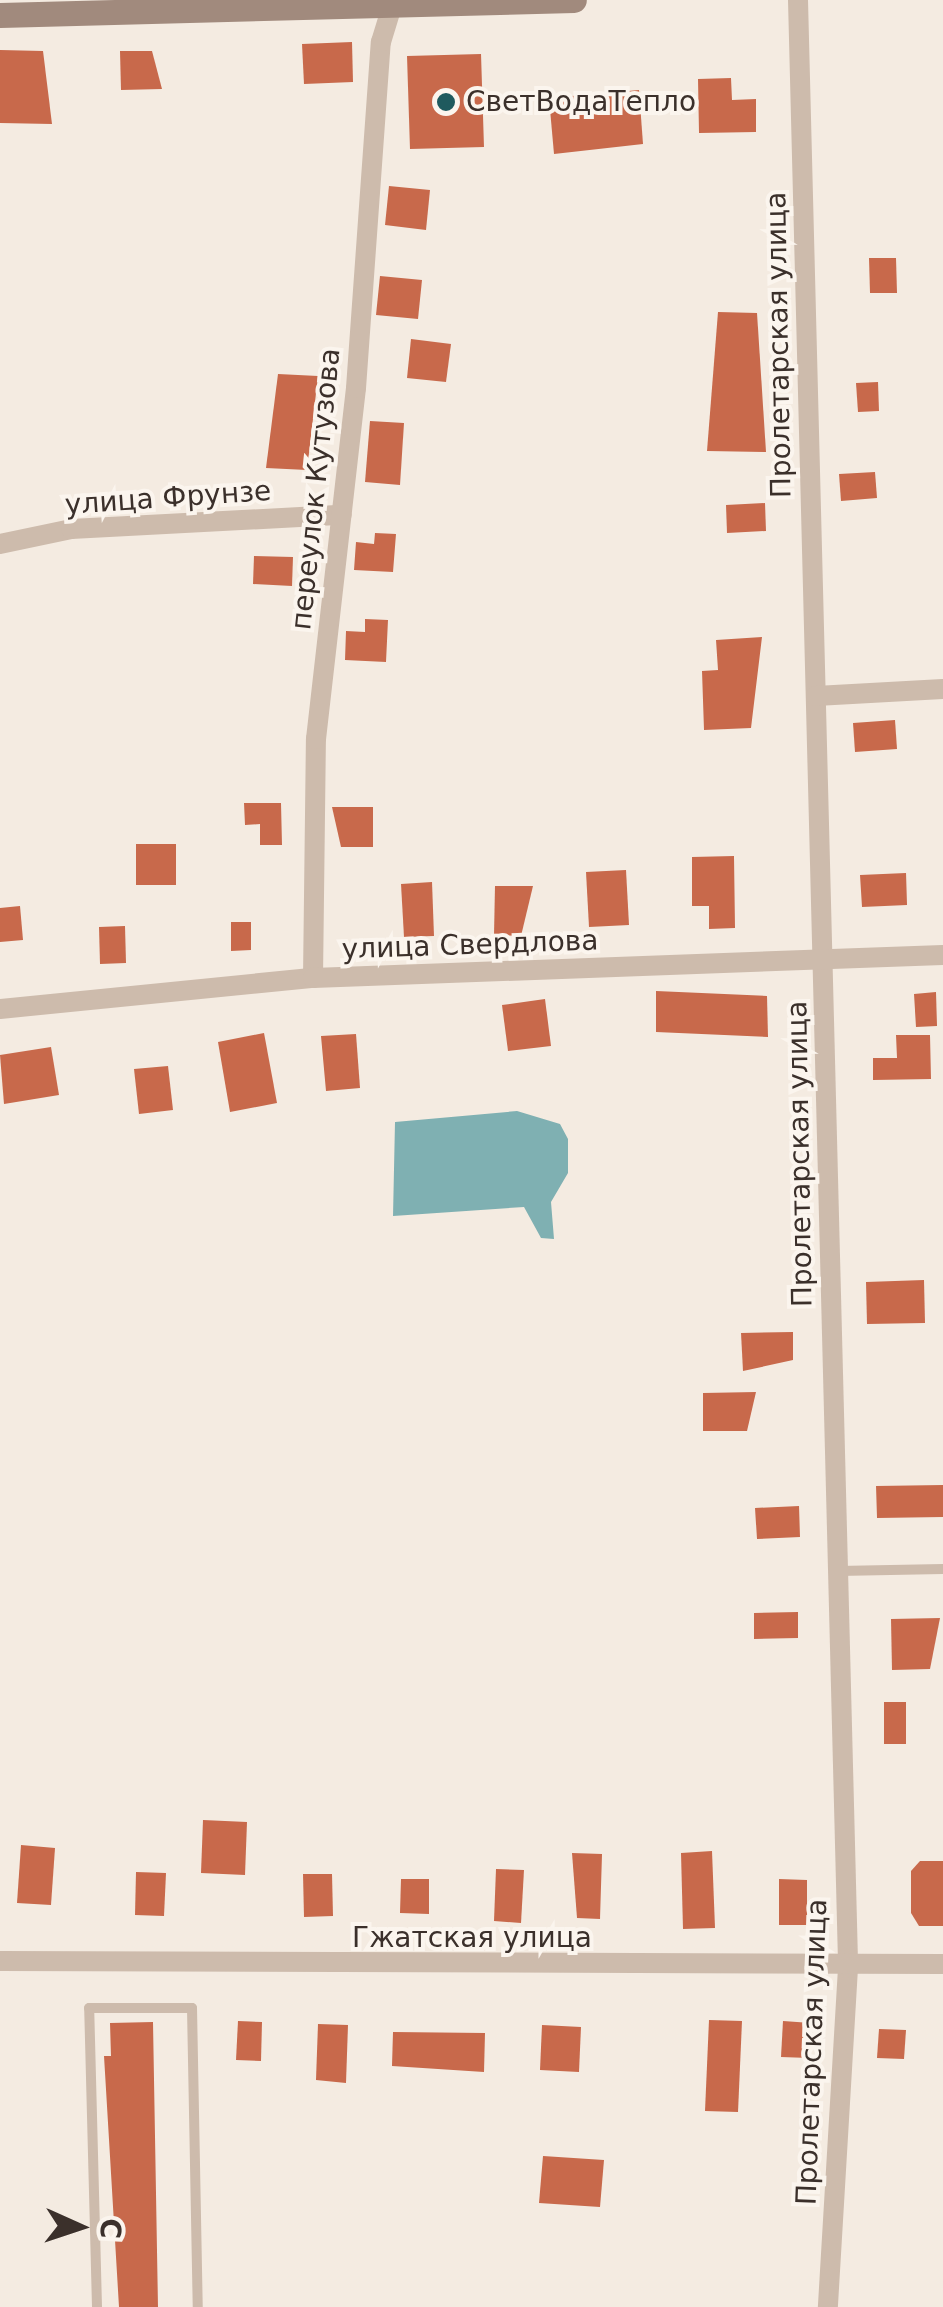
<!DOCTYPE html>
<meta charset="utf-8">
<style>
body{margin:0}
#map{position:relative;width:943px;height:2307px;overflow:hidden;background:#f4ebe1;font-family:"DejaVu Sans",sans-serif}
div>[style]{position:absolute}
.water>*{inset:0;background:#7fb0b2}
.building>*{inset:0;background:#c8694b}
.service>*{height:10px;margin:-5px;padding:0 5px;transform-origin:5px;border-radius:5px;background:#cdbbac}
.minor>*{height:20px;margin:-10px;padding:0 10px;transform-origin:10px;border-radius:10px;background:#cdbbac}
.secondary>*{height:25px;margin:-12.5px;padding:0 12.5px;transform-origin:12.5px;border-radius:12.5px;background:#a18a7d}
.dots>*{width:28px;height:28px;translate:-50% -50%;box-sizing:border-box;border:5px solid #fbf5ee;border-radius:50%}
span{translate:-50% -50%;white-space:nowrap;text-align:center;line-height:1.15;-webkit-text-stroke:8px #fbf5ee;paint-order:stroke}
.poi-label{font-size:28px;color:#3b302b}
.left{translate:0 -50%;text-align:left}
.street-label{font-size:28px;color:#3b302b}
.north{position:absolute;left:30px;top:2177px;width:100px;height:100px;-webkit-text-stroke:8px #fbf5ee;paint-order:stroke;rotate:93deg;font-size:28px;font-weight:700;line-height:40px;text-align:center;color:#3b302b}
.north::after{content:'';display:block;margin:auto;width:35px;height:45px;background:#3b302b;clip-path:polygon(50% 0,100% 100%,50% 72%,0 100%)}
</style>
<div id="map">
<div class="water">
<div style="clip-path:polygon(517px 1111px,560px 1124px,568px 1139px,568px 1173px,551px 1202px,554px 1239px,541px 1238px,524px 1207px,393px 1216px,395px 1122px)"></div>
</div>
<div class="building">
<div style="clip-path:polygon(352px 42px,353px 82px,304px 84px,302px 44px)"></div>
<div style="clip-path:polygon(0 50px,43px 51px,52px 124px,0 123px)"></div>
<div style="clip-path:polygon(120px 51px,152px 51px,162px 89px,121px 90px)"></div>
<div style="clip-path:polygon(481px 54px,484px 147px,410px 149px,407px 56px)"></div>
<div style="clip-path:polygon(731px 78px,732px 100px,756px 99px,756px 132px,699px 133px,698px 79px)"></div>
<div style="clip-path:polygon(639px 90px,643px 144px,554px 154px,549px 98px)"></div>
<div style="clip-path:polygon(389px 186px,430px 190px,426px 230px,385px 225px)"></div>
<div style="clip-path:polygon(869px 258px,896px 258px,897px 293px,870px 293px)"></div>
<div style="clip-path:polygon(380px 276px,422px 280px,418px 319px,376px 315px)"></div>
<div style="clip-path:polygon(718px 312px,757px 313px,766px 452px,707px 451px)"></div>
<div style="clip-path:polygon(411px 339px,451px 344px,446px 382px,407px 378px)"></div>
<div style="clip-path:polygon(278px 374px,318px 376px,307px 470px,266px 468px)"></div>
<div style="clip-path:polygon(878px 382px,879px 411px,858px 412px,856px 383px)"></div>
<div style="clip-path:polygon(370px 421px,404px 423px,400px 485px,365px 482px)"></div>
<div style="clip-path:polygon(875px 472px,877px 498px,841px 501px,839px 474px)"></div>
<div style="clip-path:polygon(765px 503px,766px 531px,727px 533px,726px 505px)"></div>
<div style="clip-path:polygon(375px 533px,396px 534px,393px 572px,354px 570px,356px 542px,374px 544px)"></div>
<div style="clip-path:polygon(254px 556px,293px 557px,292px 586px,253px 584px)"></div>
<div style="clip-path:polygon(365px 619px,388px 620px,386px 662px,345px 660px,346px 631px,365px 632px)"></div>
<div style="clip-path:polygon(762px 637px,751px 728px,704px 730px,702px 671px,718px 670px,716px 640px)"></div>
<div style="clip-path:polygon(895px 720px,897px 749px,855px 752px,853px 723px)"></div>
<div style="clip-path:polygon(244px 803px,281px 803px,282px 845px,260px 845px,260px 824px,245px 825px)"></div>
<div style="clip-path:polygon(332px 807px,373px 807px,373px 847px,341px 847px)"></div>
<div style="clip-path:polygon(136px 844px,176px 844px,176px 885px,136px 885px)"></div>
<div style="clip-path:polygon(734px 856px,735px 928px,709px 929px,709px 906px,692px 906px,692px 857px)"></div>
<div style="clip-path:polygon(626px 870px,629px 925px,589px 927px,586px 872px)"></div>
<div style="clip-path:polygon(906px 873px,907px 905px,862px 907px,860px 875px)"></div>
<div style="clip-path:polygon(432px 882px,434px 936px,404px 937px,401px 884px)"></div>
<div style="clip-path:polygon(495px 886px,533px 886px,521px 936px,494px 935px)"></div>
<div style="clip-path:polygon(20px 906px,23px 940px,0 942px,0 908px)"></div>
<div style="clip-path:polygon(231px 922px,251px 922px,251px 950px,231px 951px)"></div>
<div style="clip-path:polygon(125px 926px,126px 963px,100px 964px,99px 927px)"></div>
<div style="clip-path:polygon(656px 991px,767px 996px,768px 1037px,656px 1032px)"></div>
<div style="clip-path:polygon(936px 992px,937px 1026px,916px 1027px,914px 994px)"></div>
<div style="clip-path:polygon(545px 999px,551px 1046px,508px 1051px,502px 1005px)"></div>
<div style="clip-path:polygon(264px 1033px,277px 1103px,230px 1112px,218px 1042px)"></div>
<div style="clip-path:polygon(356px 1034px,360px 1088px,326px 1091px,321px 1036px)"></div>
<div style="clip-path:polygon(896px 1035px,930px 1035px,931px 1079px,873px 1080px,873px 1058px,897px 1058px)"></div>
<div style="clip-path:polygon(51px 1047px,59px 1095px,4px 1104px,0 1055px)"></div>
<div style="clip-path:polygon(168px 1066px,173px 1110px,139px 1114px,134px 1069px)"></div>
<div style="clip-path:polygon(924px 1280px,925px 1323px,867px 1324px,866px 1282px)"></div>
<div style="clip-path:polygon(793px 1332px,793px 1360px,743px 1371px,741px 1333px)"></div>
<div style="clip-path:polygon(756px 1392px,747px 1431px,703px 1431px,703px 1393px)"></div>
<div style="clip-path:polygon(943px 1485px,943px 1517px,877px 1518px,876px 1486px)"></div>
<div style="clip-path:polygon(799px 1506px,800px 1537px,757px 1539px,755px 1508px)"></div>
<div style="clip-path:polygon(798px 1612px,798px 1638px,754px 1639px,754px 1613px)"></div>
<div style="clip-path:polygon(940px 1618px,930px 1669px,892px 1670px,891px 1619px)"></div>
<div style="clip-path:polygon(884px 1702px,906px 1702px,906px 1744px,884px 1744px)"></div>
<div style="clip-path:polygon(203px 1820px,247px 1822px,245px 1875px,201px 1873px)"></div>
<div style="clip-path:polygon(21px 1845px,55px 1848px,51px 1905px,17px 1903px)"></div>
<div style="clip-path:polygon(712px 1851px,715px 1928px,683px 1929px,681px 1853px)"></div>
<div style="clip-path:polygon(572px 1853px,602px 1854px,600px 1919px,577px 1918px)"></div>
<div style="clip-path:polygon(920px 1861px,943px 1861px,943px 1926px,919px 1926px,911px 1913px,911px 1871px)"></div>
<div style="clip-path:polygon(496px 1869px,524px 1870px,521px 1923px,494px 1921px)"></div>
<div style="clip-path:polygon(136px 1872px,166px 1873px,164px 1916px,135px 1915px)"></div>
<div style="clip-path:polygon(303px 1874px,332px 1874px,333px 1916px,304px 1917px)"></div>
<div style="clip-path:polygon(401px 1879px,429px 1879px,429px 1914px,400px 1913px)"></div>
<div style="clip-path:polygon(779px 1879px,807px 1880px,807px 1925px,779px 1925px)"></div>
<div style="clip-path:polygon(709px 2020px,742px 2021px,738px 2112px,705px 2111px)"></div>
<div style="clip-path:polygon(238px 2021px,262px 2022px,261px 2061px,236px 2060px)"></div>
<div style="clip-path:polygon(783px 2021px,811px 2023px,809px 2058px,781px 2057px)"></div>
<div style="clip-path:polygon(153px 2022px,158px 2307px,119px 2307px,104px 2056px,111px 2056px,110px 2023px)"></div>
<div style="clip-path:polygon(318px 2024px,348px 2025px,346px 2083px,316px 2080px)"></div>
<div style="clip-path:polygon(542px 2025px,581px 2027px,579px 2072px,540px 2070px)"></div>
<div style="clip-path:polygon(879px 2029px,906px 2030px,904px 2059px,877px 2058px)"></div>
<div style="clip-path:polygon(393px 2032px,485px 2033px,484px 2072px,392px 2066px)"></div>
<div style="clip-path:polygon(543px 2156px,604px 2160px,600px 2207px,539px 2203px)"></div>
</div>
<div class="service">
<div style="left:838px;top:1571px;width:105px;rotate:-1.1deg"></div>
<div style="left:97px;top:2307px;width:299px;rotate:-91.5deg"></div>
<div style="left:89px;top:2008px;width:103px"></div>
<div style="left:192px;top:2008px;width:299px;rotate:88.9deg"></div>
</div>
<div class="minor">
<div style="left:798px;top:0;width:1969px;rotate:88.54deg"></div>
<div style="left:848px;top:1968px;width:340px;rotate:93.4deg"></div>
<div style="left:0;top:544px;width:73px;rotate:-11.9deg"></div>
<div style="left:71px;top:529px;width:271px;rotate:-3deg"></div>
<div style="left:816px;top:696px;width:127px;rotate:-3.2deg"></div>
<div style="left:313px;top:978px;width:239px;rotate:-89.3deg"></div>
<div style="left:316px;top:739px;width:353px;rotate:-83.5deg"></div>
<div style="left:356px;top:388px;width:347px;rotate:-85.9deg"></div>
<div style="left:381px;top:42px;width:37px;rotate:-73deg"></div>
<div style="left:0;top:1009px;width:315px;rotate:-5.7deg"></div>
<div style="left:313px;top:978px;width:630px;rotate:-2.09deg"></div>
<div style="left:0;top:1961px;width:943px;rotate:0.18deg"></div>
</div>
<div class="secondary">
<div style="left:0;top:15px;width:574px;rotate:-1.5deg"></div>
</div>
<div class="dots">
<div style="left:446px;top:102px;background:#1f5a5e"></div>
</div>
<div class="poi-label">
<span class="left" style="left:466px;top:102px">СветВодаТепло</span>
</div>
<div class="street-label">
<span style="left:779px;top:345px;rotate:-91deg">Пролетарская улица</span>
<span style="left:316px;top:489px;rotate:-84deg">переулок Кутузова</span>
<span style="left:168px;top:498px;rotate:-4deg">улица Фрунзе</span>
<span style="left:470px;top:945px;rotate:-2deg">улица Свердлова</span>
<span style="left:800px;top:1154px;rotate:-91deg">Пролетарская улица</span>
<span style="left:472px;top:1938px">Гжатская улица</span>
<span style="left:812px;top:2052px;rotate:-88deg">Пролетарская улица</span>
</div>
<div class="north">С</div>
</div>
